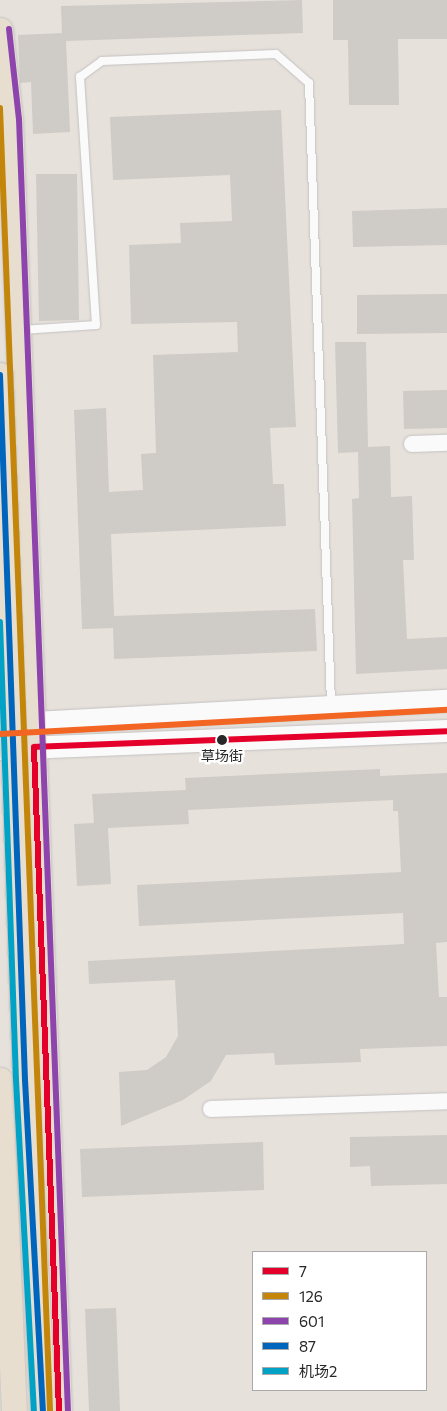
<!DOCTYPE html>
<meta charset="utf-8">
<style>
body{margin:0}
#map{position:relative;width:447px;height:1411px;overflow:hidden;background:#e7e1db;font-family:Commissioner,"Noto Sans SC",sans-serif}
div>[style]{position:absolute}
.building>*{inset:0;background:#cfcbc6}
.roads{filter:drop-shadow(0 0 1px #c3c2c3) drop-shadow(0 0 1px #c3c2c3)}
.service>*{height:8px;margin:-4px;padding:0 4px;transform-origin:4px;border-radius:4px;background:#fbfafa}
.minor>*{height:16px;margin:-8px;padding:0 8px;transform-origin:8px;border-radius:8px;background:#fbfafa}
.secondary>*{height:22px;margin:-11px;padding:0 11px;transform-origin:11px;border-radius:11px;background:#fbfafa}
.primary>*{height:25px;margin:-12.5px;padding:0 12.5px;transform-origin:12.5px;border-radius:12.5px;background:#e7ded0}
.bridges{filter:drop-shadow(0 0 1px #bfbdbb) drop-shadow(0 0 1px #bfbdbb)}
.primary-bridge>*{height:25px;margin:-12.5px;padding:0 12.5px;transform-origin:12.5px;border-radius:12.5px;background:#e7ded0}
.bus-1>*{height:6px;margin:-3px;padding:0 3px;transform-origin:3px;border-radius:3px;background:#e4002b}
.bus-2>*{height:6px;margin:-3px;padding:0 3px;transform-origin:3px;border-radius:3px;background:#c3860a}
.bus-3>*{height:6px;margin:-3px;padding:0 3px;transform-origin:3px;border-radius:3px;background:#8e44ad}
.bus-4>*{height:6px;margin:-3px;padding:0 3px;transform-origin:3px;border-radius:3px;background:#0065bd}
.bus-5>*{height:6px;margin:-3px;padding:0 3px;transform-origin:3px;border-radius:3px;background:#02a2c6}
.bus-6>*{height:6px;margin:-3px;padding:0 3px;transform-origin:3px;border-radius:3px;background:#f26522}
.dots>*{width:14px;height:14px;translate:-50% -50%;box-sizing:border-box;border:2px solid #fff;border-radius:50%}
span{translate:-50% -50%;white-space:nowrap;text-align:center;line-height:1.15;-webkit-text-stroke:4.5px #fff;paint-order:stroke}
.bus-label{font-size:14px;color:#272727}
.legend{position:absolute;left:252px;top:1251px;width:175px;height:140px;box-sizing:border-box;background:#fff;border:1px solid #a9a9a9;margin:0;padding:6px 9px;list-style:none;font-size:15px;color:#272727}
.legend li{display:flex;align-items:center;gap:10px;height:25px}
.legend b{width:25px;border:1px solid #a9a9a9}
</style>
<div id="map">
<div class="building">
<div style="clip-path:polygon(302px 0,303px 33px,66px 41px,70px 132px,33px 134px,31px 82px,20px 83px,18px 35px,62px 33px,61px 6px)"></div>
<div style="clip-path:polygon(333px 0,447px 0,447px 39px,398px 39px,399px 105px,349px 105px,348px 40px,333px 40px)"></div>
<div style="clip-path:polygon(281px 110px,296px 427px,270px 428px,273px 484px,284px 484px,286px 526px,111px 534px,114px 616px,315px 609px,317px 651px,114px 659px,113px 628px,82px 629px,74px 410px,106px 408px,109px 492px,143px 490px,141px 454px,156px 453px,153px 355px,238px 352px,237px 322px,131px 324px,129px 245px,181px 243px,180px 223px,232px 221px,230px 175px,113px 180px,110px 117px)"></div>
<div style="clip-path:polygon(36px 174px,77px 174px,79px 320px,39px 321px)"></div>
<div style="clip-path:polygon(447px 208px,447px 245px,353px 247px,352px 211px)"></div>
<div style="clip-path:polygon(447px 294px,447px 333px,357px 334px,357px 295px)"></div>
<div style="clip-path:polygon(335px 342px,366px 342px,368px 447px,390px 446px,391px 497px,412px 496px,414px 560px,403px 560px,407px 639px,447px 637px,447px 669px,356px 674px,352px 499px,359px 498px,358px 452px,338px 453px)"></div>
<div style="clip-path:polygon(447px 390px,447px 428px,404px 429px,403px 391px)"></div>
<div style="clip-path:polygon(380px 769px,380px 776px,447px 773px,447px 942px,436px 943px,439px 997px,447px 997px,447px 1046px,360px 1049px,361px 1062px,275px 1065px,274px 1053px,226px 1055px,211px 1081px,183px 1100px,121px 1126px,119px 1072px,147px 1070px,166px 1057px,178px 1036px,175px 980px,89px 984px,88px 961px,404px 944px,403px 913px,139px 926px,137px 885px,401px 872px,398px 811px,393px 811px,393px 800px,188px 810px,189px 824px,108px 828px,111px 884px,77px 886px,74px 824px,94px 823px,92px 794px,186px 790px,185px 778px)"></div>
<div style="clip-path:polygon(447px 1135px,447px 1184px,371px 1186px,370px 1166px,350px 1167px,350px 1137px)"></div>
<div style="clip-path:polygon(263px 1142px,264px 1190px,82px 1197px,80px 1149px)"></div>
<div style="clip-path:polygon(116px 1308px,120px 1411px,89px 1411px,85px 1309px)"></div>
</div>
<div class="roads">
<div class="service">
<div style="left:22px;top:330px;width:74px;rotate:-3.9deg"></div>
<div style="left:96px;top:325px;width:249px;rotate:-93.7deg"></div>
<div style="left:80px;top:77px;width:27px;rotate:-36deg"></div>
<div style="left:102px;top:61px;width:174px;rotate:-2.3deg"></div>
<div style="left:276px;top:54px;width:44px;rotate:41.3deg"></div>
<div style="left:309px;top:83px;width:621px;rotate:87.97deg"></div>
</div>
<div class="minor">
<div style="left:412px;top:444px;width:35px;rotate:-2deg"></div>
<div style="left:211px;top:1109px;width:236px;rotate:-1.9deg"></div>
</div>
<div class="secondary">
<div style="left:16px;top:724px;width:432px;rotate:-3.1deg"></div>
<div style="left:0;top:749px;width:447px;rotate:-2.3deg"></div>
</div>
<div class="primary">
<div style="left:0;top:30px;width:90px;rotate:83.6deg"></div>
<div style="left:10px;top:119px;width:1293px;rotate:87.83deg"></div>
<div style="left:0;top:1080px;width:331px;rotate:87.6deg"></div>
</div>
</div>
<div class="bridges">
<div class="primary-bridge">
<div style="left:0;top:375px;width:705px;rotate:87.97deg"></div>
<div style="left:25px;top:1080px;width:331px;rotate:86.9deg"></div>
</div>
</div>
<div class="bus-1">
<div style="left:59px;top:1411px;width:664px;rotate:-92.16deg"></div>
<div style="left:34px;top:747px;width:413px;rotate:-2.2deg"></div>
</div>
<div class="bus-2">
<div style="left:0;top:108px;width:1304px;rotate:87.8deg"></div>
</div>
<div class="bus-3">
<div style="left:9px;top:29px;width:91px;rotate:83.7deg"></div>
<div style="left:19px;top:119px;width:1293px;rotate:87.83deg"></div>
</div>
<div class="bus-4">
<div style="left:0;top:375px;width:705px;rotate:87.97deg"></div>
<div style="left:25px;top:1080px;width:331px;rotate:86.9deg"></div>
</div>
<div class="bus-5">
<div style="left:0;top:622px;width:458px;rotate:88deg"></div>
<div style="left:16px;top:1080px;width:331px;rotate:86.9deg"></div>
</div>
<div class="bus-6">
<div style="left:0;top:734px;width:448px;rotate:-3.1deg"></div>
</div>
<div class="dots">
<div style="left:222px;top:740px;background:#272727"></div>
</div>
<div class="bus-label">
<span style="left:222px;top:756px">草场街</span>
</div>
<ul class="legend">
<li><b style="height:6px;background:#e4002b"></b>7</li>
<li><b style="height:6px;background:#c3860a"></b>126</li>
<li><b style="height:6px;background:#8e44ad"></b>601</li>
<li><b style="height:6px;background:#0065bd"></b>87</li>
<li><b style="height:6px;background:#02a2c6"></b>机场2</li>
</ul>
</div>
